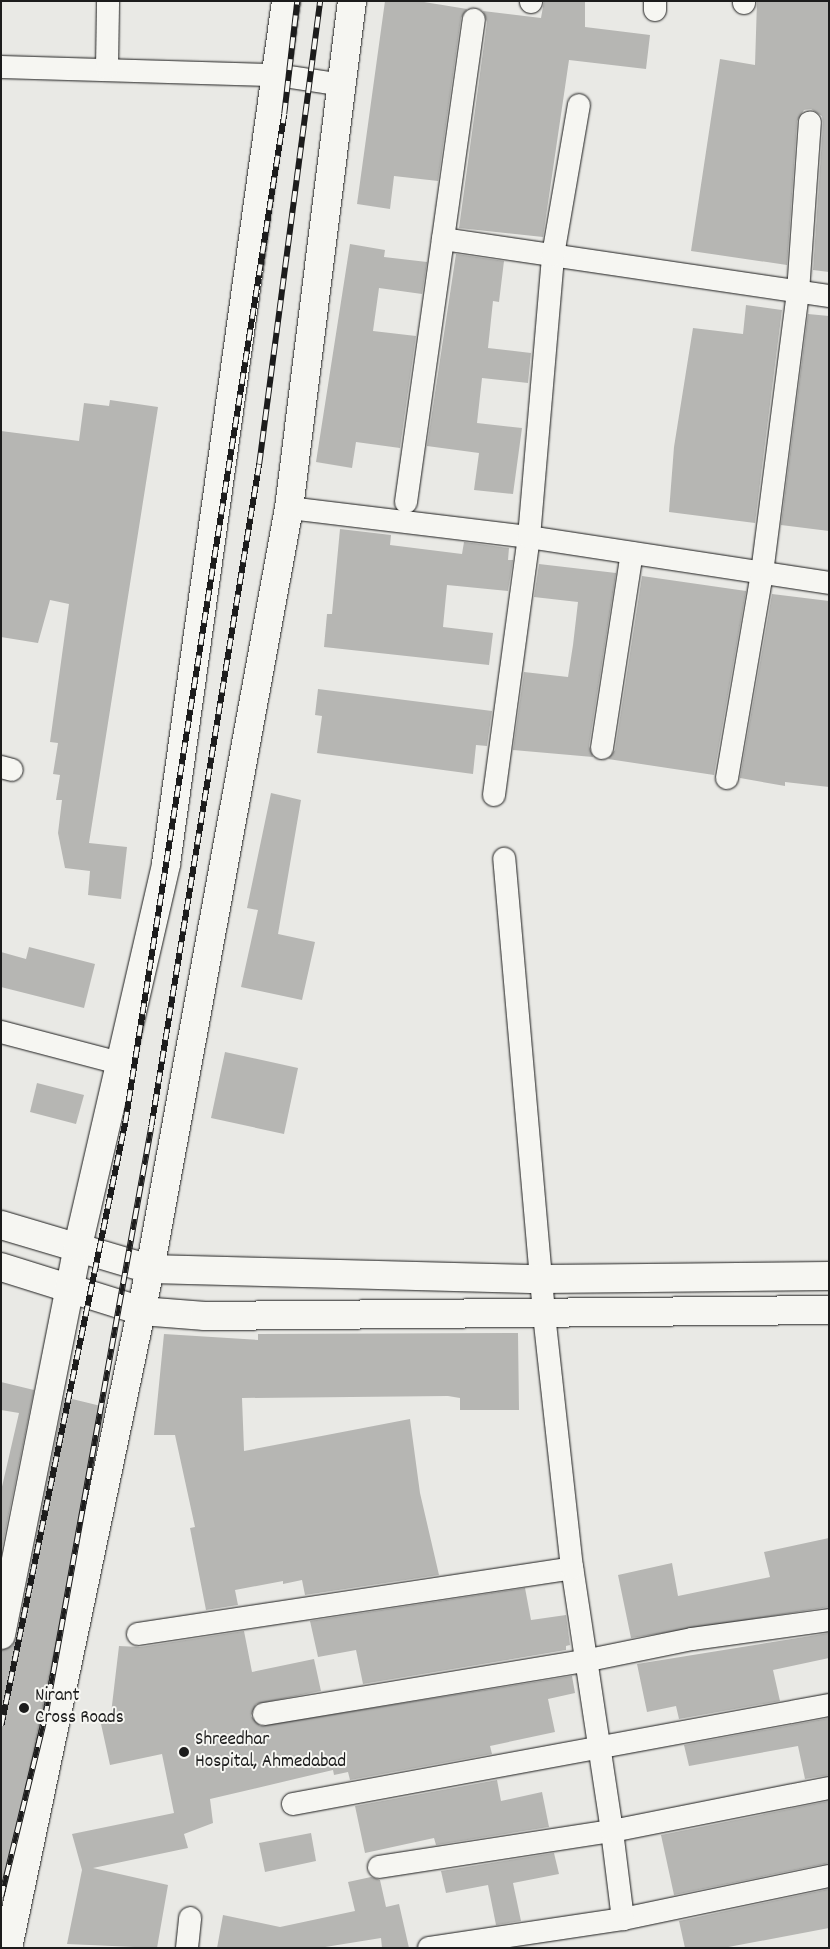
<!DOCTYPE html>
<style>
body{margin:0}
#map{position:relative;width:830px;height:1949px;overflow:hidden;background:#e9e9e5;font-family:Dekko,sans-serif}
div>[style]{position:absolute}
.building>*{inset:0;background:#b6b6b3}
.roads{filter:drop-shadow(0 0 1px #1c1c1c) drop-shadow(0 0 1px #1c1c1c)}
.minor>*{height:22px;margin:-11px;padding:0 11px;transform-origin:11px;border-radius:11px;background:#f6f6f2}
.tertiary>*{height:28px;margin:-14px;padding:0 14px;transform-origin:14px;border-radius:14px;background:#f6f6f2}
.secondary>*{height:28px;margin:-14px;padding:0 14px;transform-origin:14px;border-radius:14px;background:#f6f6f2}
.rail>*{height:5.5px;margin-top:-2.75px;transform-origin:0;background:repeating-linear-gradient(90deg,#f6f6f2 0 11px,#1c1c1c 0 22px);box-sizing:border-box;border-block:1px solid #1c1c1c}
.dots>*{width:14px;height:14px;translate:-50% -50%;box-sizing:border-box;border:2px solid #f6f6f2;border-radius:50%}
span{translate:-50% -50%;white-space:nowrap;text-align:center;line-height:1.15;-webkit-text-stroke:4px #f6f6f2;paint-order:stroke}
.poi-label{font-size:19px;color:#1c1c1c}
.left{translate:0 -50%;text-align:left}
.frame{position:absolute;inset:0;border:2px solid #1c1c1c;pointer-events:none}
</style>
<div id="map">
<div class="building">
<div style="clip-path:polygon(385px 1px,418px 1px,467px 9px,461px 18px,438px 181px,394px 176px,390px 209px,357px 204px)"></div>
<div style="clip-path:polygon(544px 1px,585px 1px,585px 27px,650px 35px,646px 69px,569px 60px,543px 237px,459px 228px,487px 22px,483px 11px,541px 18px)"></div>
<div style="clip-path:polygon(757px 1px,829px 1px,829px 272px,813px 270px,823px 123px,822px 116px,811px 109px,804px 110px,797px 121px,787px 265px,691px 251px,720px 59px,755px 65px)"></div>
<div style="clip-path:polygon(350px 244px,385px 250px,384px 257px,427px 262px,422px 294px,379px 288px,373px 331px,416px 336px,400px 448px,356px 442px,352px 468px,316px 462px)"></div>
<div style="clip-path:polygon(456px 254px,504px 261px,499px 302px,493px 301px,488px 348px,531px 353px,528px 383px,482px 378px,477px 423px,522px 428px,513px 494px,474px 490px,479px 453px,427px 446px)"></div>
<div style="clip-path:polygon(746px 305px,782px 310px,755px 523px,669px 512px,674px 447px,693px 328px,743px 334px)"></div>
<div style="clip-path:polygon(808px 314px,829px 316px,829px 531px,781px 525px)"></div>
<div style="clip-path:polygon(110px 400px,158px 407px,89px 843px,127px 847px,121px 899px,88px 895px,90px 871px,65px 868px,58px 833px,62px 800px,56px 800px,60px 775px,53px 774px,58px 743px,50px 742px,69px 604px,50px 600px,38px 643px,1px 637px,1px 431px,79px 441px,84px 403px,109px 406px)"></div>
<div style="clip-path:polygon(340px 529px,391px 535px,390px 545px,462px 554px,464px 542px,509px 548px,508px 560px,513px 560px,508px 591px,447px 585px,443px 627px,493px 633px,489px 665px,324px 647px,327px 614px,332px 614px)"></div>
<div style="clip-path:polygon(539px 564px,616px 573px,589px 746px,593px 757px,513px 750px,524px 672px,568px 677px,573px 645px,578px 602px,534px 597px)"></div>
<div style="clip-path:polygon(642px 576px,746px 591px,714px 775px,608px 759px,615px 750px)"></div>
<div style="clip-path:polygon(772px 594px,829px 601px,829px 787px,785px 782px,785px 786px,740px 778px)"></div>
<div style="clip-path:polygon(318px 689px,492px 711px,487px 746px,476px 745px,473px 774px,317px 753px,322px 716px,315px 715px)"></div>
<div style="clip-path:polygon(271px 793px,301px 800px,278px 934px,315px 942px,302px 1000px,241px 987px,258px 910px,247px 908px)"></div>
<div style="clip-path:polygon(29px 947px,95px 964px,84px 1008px,1px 987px,1px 952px,26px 959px)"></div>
<div style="clip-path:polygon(225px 1052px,298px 1068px,284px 1134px,211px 1118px)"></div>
<div style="clip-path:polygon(37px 1083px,84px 1095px,76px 1124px,30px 1112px)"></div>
<div style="clip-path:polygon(518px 1333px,519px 1410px,460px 1410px,460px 1398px,448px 1396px,242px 1398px,244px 1451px,410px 1419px,420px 1493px,439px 1575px,305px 1595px,302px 1580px,283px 1584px,283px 1581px,235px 1590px,238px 1605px,206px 1610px,190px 1528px,195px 1527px,175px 1435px,154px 1435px,164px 1334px,258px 1340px,258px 1334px)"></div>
<div style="clip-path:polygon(1px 1382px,34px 1390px,1px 1553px,1px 1491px,19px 1413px,1px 1410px)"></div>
<div style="clip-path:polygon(64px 1397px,105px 1407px,7px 1879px,1px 1878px,1px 1650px,12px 1646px,16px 1638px)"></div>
<div style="clip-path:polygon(829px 1538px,829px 1607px,631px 1638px,618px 1575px,672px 1563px,678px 1596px,770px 1577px,764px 1552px)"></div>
<div style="clip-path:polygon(525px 1588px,531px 1620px,566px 1615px,570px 1645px,566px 1646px,566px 1650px,363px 1684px,356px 1650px,318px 1657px,310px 1621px)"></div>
<div style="clip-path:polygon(244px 1631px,252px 1672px,314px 1659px,321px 1691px,256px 1704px,251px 1716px,260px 1726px,572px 1676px,575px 1693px,548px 1699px,555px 1732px,490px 1746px,492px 1754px,350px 1780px,348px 1772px,334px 1775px,333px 1770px,210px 1799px,213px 1823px,184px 1834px,188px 1848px,93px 1868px,168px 1885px,157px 1948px,67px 1944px,82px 1870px,72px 1834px,174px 1813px,162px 1754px,110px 1765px,101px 1724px,110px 1722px,119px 1646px,140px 1647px)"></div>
<div style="clip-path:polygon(829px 1633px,829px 1658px,773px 1670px,780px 1701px,679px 1719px,676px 1706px,647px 1712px,637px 1664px)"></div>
<div style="clip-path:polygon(829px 1718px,829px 1775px,805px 1779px,798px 1746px,689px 1766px,684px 1745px)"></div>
<div style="clip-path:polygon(497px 1780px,501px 1801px,542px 1792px,549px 1827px,436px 1845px,434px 1838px,365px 1853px,355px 1806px)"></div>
<div style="clip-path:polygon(829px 1801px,829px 1863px,674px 1895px,661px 1835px)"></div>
<div style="clip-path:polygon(311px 1833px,316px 1861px,265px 1872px,259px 1843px)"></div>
<div style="clip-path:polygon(554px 1853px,559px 1874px,513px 1883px,521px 1921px,496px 1925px,488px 1885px,446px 1893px,441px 1871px)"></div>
<div style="clip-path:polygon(371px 1877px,380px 1880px,386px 1907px,399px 1904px,409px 1948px,382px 1948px,381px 1938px,319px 1948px,217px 1948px,223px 1915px,280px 1927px,355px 1911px,348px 1882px)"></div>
<div style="clip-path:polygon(829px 1889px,829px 1928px,723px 1948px,685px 1948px,679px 1921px)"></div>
</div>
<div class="roads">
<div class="minor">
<div style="left:531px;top:1px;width:1px;rotate:90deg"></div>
<div style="left:744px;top:1px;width:2px;rotate:90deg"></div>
<div style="left:655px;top:10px;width:9px;rotate:-90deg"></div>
<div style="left:1px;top:67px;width:276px;rotate:1.7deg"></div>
<div style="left:277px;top:75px;width:66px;rotate:8.7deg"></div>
<div style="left:107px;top:68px;width:67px;rotate:-89.1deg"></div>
<div style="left:443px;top:239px;width:390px;rotate:8.4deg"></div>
<div style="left:406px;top:502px;width:487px;rotate:-82deg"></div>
<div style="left:289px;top:508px;width:242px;rotate:6.9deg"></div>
<div style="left:529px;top:537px;width:304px;rotate:8.7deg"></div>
<div style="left:602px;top:748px;width:197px;rotate:-81.3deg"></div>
<div style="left:1px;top:767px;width:11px;rotate:15deg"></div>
<div style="left:727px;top:778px;width:208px;rotate:-80.3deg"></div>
<div style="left:762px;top:573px;width:283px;rotate:-82.7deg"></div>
<div style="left:798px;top:292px;width:170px;rotate:-86deg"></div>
<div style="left:494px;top:795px;width:260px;rotate:-82.3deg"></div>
<div style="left:529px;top:537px;width:283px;rotate:-85.1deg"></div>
<div style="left:553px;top:255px;width:152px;rotate:-80.2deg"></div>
<div style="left:1px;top:1032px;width:126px;rotate:14.7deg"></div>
<div style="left:138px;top:1634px;width:439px;rotate:-8.6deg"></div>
<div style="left:264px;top:1714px;width:329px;rotate:-9.4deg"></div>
<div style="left:589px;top:1660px;width:105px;rotate:-11.5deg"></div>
<div style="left:692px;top:1639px;width:138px;rotate:-7.9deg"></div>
<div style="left:829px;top:1788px;width:221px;rotate:168.8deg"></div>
<div style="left:612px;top:1831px;width:89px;rotate:82.9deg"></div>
<div style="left:623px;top:1919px;width:210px;rotate:-11.8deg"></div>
<div style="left:293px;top:1804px;width:545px;rotate:-10.46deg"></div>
<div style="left:379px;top:1867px;width:236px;rotate:-8.8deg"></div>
<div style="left:612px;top:1831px;width:266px;rotate:-98.6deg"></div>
<div style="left:572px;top:1568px;width:257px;rotate:-96.3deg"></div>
<div style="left:544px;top:1313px;width:456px;rotate:-95deg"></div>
<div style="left:187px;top:1948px;width:30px;rotate:-84deg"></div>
<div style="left:429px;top:1948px;width:196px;rotate:-8.5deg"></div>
</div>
<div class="tertiary">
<div style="left:1px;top:1225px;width:155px;rotate:16.5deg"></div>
<div style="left:150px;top:1269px;width:390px;rotate:1.5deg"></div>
<div style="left:540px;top:1279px;width:289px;rotate:-0.6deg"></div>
<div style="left:1px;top:1267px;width:147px;rotate:17.4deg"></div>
<div style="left:141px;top:1311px;width:64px;rotate:4.5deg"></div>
<div style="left:205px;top:1316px;width:624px;rotate:-0.55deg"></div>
</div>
<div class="secondary">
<div style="left:1px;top:1635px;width:397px;rotate:-78.8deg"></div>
<div style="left:78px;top:1246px;width:392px;rotate:-77deg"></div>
<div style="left:166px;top:864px;width:871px;rotate:-82.08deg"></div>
<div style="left:8px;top:1948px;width:694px;rotate:-78.19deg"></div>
<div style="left:150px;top:1269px;width:774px;rotate:-79.65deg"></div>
<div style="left:289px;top:508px;width:511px;rotate:-82.92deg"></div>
</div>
</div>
<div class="rail">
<div style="left:1px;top:1726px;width:616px;rotate:-78.38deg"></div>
<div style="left:125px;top:1123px;width:1021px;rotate:-81.04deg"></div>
<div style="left:284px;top:114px;width:114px;rotate:-83.4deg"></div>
<div style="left:1px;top:1897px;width:185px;rotate:-76.3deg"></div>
<div style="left:45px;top:1717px;width:599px;rotate:-79.81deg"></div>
<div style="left:151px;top:1127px;width:672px;rotate:-80.75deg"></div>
<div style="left:259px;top:464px;width:467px;rotate:-82.5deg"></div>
</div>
<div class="dots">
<div style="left:24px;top:1708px;background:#1c1c1c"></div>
<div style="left:184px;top:1752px;background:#1c1c1c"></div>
</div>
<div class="poi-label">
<span class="left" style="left:35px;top:1708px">Nirant<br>Cross Roads</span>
<span class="left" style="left:195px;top:1752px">Shreedhar<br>Hospital, Ahmedabad</span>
</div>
<div class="frame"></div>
</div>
